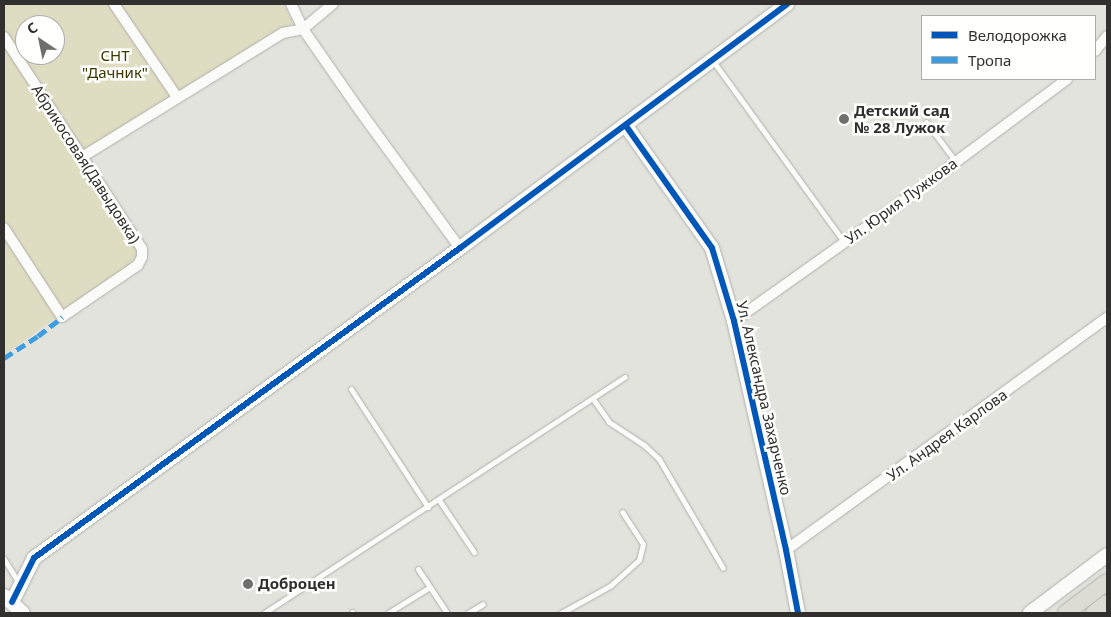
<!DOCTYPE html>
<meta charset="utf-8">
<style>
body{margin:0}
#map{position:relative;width:1111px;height:617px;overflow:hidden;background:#e3e3de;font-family:"Noto Sans",sans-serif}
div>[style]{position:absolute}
.green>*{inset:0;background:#dedcc1}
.roads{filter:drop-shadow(0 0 1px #b0b0ac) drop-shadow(0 0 1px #b0b0ac)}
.service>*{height:5px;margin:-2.5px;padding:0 2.5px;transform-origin:2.5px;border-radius:2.5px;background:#fbfbfa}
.minor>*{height:10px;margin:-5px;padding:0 5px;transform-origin:5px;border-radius:5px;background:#fbfbfa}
.tertiary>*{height:14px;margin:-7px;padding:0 7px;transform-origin:7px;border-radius:7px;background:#fbfbfa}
.primary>*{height:16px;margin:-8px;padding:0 8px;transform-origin:8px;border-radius:8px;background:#dddcd4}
.quiet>*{height:5px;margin-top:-2.5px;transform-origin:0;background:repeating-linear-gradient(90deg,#3e9de1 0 10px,transparent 0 15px)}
.cycleway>*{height:6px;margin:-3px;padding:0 3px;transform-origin:3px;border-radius:3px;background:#0057b8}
.dots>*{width:14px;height:14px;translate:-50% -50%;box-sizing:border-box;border:2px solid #fffffe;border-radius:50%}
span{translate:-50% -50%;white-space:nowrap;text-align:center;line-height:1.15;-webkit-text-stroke:5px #fffffe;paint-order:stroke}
.park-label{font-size:15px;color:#3c3700}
.poi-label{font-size:15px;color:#31302e;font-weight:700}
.left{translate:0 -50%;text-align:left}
.street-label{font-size:15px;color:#31302e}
.frame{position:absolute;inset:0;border:5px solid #31302e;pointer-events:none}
.legend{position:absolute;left:921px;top:15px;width:175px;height:65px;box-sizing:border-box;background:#fffffe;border:1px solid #adacab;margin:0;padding:6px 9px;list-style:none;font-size:15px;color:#31302e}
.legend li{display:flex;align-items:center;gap:10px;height:25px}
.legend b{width:25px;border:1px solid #adacab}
.north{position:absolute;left:15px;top:15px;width:50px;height:50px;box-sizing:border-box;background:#fffffe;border:1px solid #adacab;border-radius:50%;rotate:326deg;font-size:14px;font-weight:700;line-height:20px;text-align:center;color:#31302e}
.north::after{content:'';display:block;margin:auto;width:18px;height:22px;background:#6f6f6c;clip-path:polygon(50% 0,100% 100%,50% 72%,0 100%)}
</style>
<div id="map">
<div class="green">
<div style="clip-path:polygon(evenodd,4px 4px,283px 4px,293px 23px,78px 158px,138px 251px,137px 255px,126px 268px,4px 355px,4px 4px,25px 25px,55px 25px,55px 55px,25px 55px,25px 25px)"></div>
</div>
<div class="roads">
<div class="service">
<div style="left:713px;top:61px;width:223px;rotate:54.1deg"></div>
<div style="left:926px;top:122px;width:50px;rotate:53.1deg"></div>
<div style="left:351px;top:389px;width:141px;rotate:56.9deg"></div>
<div style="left:593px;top:399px;width:28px;rotate:55deg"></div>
<div style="left:609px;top:422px;width:42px;rotate:33.3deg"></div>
<div style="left:644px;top:445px;width:21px;rotate:43deg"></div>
<div style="left:659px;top:459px;width:126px;rotate:59.6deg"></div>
<div style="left:439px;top:500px;width:63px;rotate:56.1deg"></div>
<div style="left:4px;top:559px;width:28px;rotate:58deg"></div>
<div style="left:418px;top:569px;width:53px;rotate:56.6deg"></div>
<div style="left:352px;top:612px;width:1px;rotate:90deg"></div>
<div style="left:264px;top:613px;width:431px;rotate:-33.2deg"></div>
<div style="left:388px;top:613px;width:49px;rotate:-31.8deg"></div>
<div style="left:468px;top:613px;width:17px;rotate:-31deg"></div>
<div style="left:561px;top:613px;width:56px;rotate:-28.9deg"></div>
<div style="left:610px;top:586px;width:39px;rotate:-42deg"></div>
<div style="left:639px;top:560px;width:16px;rotate:-76deg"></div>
<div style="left:643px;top:544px;width:38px;rotate:-123deg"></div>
</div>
<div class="minor">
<div style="left:114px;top:4px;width:112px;rotate:55.9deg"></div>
<div style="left:291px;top:4px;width:28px;rotate:64deg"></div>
<div style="left:303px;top:29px;width:100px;rotate:55.2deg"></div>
<div style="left:360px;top:111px;width:170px;rotate:53.9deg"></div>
<div style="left:4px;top:37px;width:253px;rotate:56.9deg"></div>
<div style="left:142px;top:249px;width:8px;rotate:90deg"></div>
<div style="left:142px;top:257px;width:9px;rotate:117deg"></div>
<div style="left:138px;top:265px;width:92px;rotate:145.6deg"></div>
<div style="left:62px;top:317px;width:106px;rotate:-123.1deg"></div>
<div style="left:1095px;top:51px;width:19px;rotate:-51deg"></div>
<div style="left:82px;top:157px;width:236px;rotate:-31.7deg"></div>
<div style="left:283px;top:33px;width:20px;rotate:-11deg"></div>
<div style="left:303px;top:29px;width:39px;rotate:-40deg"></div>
<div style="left:734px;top:321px;width:224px;rotate:-35.4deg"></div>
<div style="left:917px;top:191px;width:187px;rotate:-36.7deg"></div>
<div style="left:786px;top:550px;width:396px;rotate:-35.9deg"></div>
</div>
<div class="tertiary">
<div style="left:626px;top:126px;width:149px;rotate:54.8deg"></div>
<div style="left:712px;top:248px;width:76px;rotate:73.2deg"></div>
<div style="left:734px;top:321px;width:235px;rotate:77.2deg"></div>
<div style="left:786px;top:550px;width:64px;rotate:79.2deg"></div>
<div style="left:4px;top:596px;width:25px;rotate:42deg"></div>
<div style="left:12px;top:602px;width:49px;rotate:-63.4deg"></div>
<div style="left:34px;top:558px;width:527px;rotate:-36.04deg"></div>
<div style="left:460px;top:248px;width:408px;rotate:-36.7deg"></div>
<div style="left:1030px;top:613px;width:96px;rotate:-37deg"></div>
</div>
<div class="primary">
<div style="left:1066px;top:613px;width:51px;rotate:-37.1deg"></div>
<div style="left:1094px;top:613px;width:16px;rotate:-38deg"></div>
</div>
</div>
<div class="quiet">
<div style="left:4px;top:358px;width:40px;rotate:-32.9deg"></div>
<div style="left:38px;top:336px;width:31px;rotate:-38deg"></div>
</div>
<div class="cycleway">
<div style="left:626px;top:126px;width:149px;rotate:54.8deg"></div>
<div style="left:712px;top:248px;width:76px;rotate:73.2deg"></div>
<div style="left:734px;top:321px;width:235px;rotate:77.2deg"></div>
<div style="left:786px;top:550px;width:64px;rotate:79.2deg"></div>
<div style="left:12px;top:602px;width:49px;rotate:-63.4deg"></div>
<div style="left:34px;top:558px;width:527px;rotate:-36.04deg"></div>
<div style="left:460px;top:248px;width:408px;rotate:-36.7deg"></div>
</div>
<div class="dots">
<div style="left:844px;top:119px;background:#6f6f6c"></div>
<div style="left:248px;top:584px;background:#6f6f6c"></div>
</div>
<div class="park-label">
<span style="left:115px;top:64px">СНТ<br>"Дачник"</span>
</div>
<div class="poi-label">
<span class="left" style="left:854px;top:119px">Детский сад<br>№ 28 Лужок</span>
<span class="left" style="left:258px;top:584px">Доброцен</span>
</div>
<div class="street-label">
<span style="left:86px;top:164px;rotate:57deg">Абрикосовая(Давыдовка)</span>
<span style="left:901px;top:201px;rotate:-36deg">Ул. Юрия Лужкова</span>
<span style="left:764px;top:398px;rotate:77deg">Ул. Александра Захарченко</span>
<span style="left:947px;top:435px;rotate:-36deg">Ул. Андрея Карлова</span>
</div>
<div class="frame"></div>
<ul class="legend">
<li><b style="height:6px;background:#0057b8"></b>Велодорожка</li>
<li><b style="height:6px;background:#3e9de1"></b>Тропа</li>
</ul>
<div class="north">С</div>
</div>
